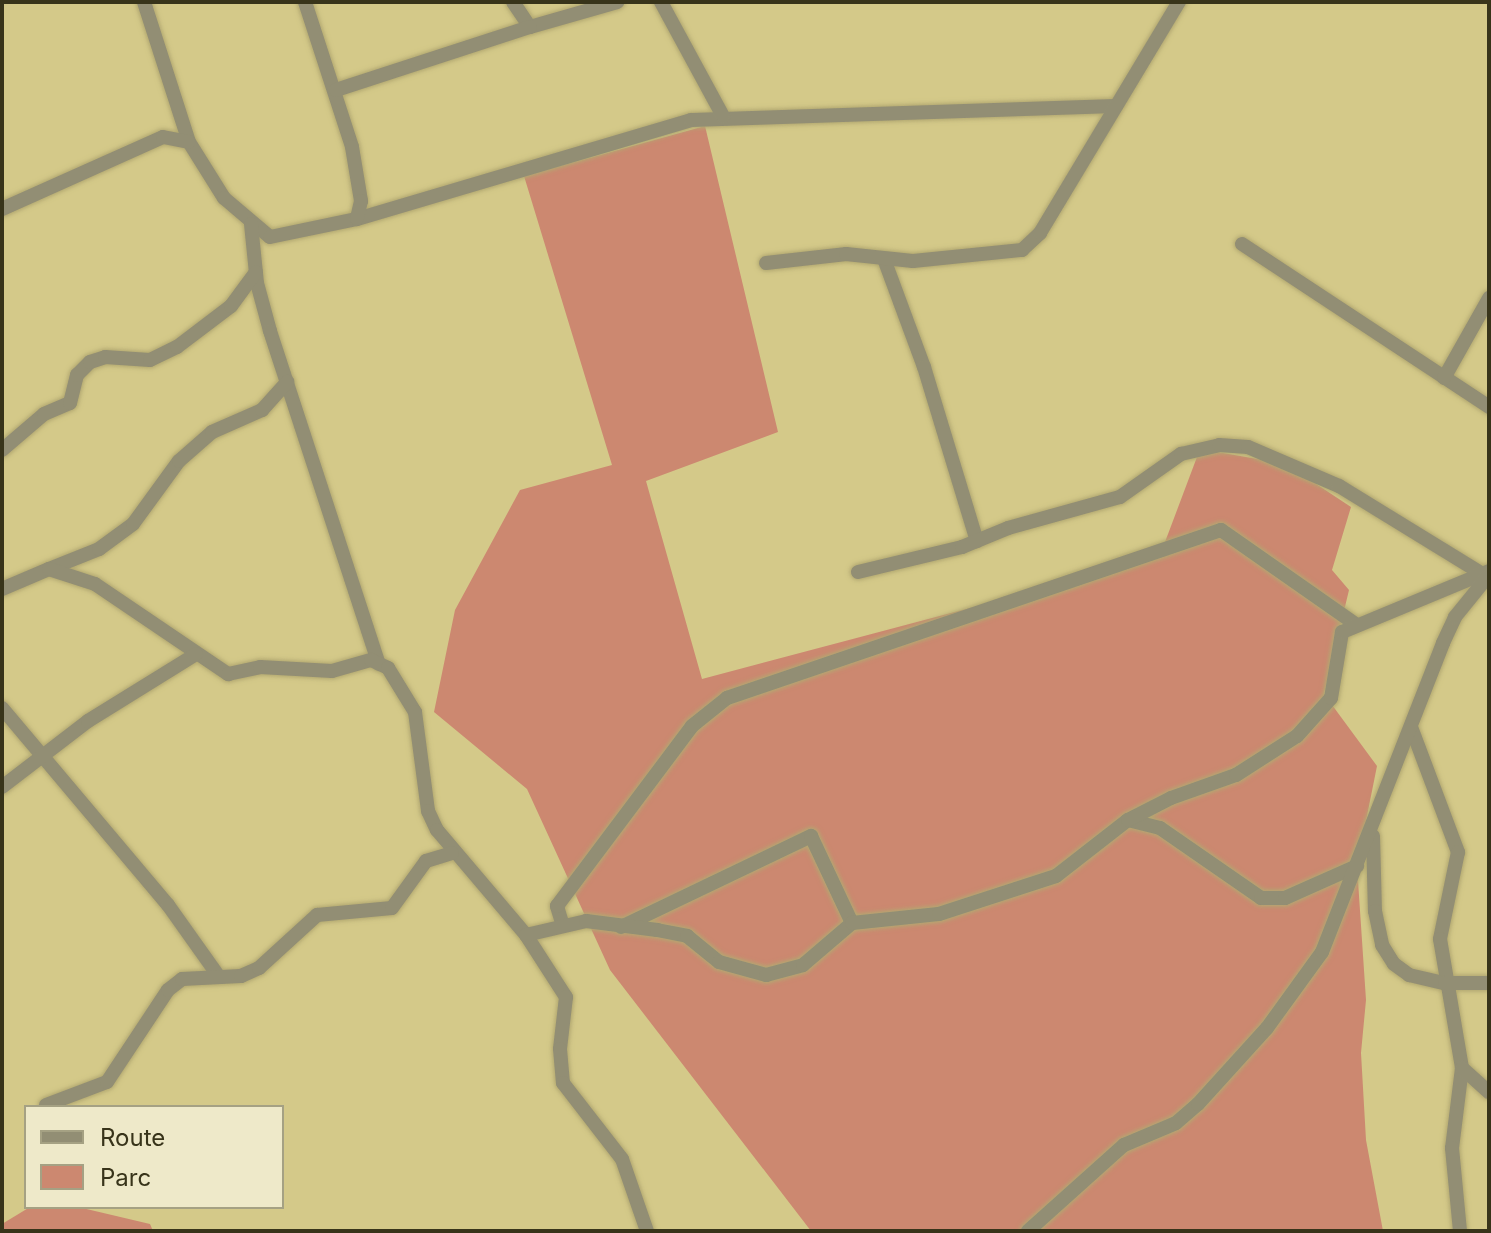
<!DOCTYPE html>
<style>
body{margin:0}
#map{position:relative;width:1491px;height:1233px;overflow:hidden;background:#d4c989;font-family:Inter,sans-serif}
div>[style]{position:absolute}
.green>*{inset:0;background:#cc8870}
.roads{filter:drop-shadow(0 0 2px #b2a871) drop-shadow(0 0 2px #b2a871)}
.minor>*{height:14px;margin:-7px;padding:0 7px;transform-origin:7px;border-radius:7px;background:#928e74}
span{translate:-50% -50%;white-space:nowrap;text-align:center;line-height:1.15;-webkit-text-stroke:6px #eee9c9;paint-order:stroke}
.frame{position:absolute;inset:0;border:4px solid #38341a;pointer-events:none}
.legend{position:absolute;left:24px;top:1105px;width:260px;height:104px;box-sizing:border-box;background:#eee9c9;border:2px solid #a5a183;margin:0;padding:10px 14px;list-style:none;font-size:24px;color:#38341a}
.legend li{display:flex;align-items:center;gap:16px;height:40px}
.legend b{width:40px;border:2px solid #a5a183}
</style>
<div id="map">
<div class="green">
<div style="clip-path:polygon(705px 126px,778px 432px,646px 481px,702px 679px,1159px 558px,1200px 449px,1286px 464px,1351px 507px,1332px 570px,1349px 590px,1324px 694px,1377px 766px,1357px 866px,1366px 1000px,1361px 1053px,1366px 1140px,1383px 1231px,811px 1231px,610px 970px,527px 789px,434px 712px,455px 610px,520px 490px,612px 465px,524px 176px)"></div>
<div style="clip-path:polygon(30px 1207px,78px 1207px,150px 1224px,153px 1231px,2px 1231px,2px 1224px)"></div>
</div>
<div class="roads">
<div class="minor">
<div style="left:144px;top:2px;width:147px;rotate:72.2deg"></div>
<div style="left:189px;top:142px;width:66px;rotate:58deg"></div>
<div style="left:224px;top:198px;width:60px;rotate:40.3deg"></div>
<div style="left:270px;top:237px;width:89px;rotate:-11.7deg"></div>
<div style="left:357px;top:219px;width:348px;rotate:-16.5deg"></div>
<div style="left:691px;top:120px;width:425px;rotate:-1.9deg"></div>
<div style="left:305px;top:2px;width:152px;rotate:72deg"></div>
<div style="left:352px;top:147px;width:55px;rotate:80.5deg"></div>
<div style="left:361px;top:201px;width:18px;rotate:103deg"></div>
<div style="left:513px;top:2px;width:30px;rotate:56deg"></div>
<div style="left:530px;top:27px;width:91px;rotate:-16deg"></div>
<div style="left:661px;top:2px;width:130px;rotate:61.5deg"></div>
<div style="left:336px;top:90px;width:204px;rotate:-18deg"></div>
<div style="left:2px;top:209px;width:176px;rotate:-24.1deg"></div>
<div style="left:163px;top:137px;width:26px;rotate:11deg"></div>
<div style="left:251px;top:224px;width:59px;rotate:84.2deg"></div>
<div style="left:257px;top:283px;width:50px;rotate:74.8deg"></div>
<div style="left:270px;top:331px;width:350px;rotate:71.9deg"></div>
<div style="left:1242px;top:244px;width:296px;rotate:33.4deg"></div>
<div style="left:884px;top:259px;width:115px;rotate:69.7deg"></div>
<div style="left:924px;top:367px;width:182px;rotate:73.1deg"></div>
<div style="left:766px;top:263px;width:81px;rotate:-6.4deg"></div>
<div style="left:846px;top:254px;width:67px;rotate:6deg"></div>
<div style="left:913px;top:261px;width:110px;rotate:-5.8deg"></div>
<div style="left:1022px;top:250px;width:25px;rotate:-43deg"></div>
<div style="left:1040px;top:233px;width:270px;rotate:-59deg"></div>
<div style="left:1444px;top:378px;width:92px;rotate:-60.6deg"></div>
<div style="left:2px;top:450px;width:55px;rotate:-40.6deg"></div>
<div style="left:44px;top:414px;width:28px;rotate:-23deg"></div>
<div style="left:70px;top:403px;width:29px;rotate:-76deg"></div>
<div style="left:77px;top:375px;width:18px;rotate:-45deg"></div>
<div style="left:90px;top:362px;width:16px;rotate:-18deg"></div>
<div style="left:105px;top:357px;width:45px;rotate:3.8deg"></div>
<div style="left:150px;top:360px;width:30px;rotate:-26deg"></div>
<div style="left:177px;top:347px;width:68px;rotate:-37.2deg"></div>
<div style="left:231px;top:306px;width:42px;rotate:-53.7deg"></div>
<div style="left:49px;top:569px;width:54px;rotate:-21.8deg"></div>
<div style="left:99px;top:549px;width:42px;rotate:-36.3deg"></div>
<div style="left:133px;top:524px;width:78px;rotate:-53.9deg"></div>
<div style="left:179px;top:461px;width:44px;rotate:-41.3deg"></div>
<div style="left:212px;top:432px;width:55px;rotate:-23.7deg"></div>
<div style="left:262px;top:410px;width:38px;rotate:-48deg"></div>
<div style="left:858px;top:572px;width:107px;rotate:-13.5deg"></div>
<div style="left:962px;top:547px;width:50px;rotate:-22.4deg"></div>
<div style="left:1008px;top:528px;width:116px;rotate:-15.5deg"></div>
<div style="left:1120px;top:497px;width:75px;rotate:-35.2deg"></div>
<div style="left:1181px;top:454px;width:39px;rotate:-13deg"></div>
<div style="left:1219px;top:445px;width:29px;rotate:4deg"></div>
<div style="left:1248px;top:447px;width:99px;rotate:23.2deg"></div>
<div style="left:1339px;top:486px;width:167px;rotate:31.5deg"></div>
<div style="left:2px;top:589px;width:51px;rotate:-23.1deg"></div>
<div style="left:49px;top:569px;width:48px;rotate:18.1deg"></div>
<div style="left:95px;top:584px;width:161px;rotate:34.1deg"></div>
<div style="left:228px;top:674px;width:33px;rotate:-12deg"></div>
<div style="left:260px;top:667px;width:72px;rotate:3.2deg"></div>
<div style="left:332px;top:671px;width:41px;rotate:-15.8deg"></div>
<div style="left:371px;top:660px;width:19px;rotate:25deg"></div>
<div style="left:388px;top:668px;width:52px;rotate:58.5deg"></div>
<div style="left:415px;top:712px;width:100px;rotate:82.5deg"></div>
<div style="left:428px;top:811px;width:21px;rotate:65deg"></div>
<div style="left:437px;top:830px;width:138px;rotate:49.7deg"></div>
<div style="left:526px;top:935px;width:74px;rotate:57.2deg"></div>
<div style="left:566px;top:997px;width:52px;rotate:96.6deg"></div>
<div style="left:560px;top:1049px;width:34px;rotate:85deg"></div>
<div style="left:563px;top:1083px;width:96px;rotate:52.2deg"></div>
<div style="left:622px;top:1159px;width:76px;rotate:70.9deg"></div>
<div style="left:2px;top:708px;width:258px;rotate:49.9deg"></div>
<div style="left:168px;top:905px;width:85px;rotate:54.6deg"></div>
<div style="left:1411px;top:727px;width:134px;rotate:69.4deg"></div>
<div style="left:1458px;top:852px;width:89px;rotate:101.7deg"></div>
<div style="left:1440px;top:939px;width:131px;rotate:80.3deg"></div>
<div style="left:1462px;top:1068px;width:81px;rotate:97.1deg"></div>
<div style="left:1452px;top:1148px;width:83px;rotate:84.5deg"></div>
<div style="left:2px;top:787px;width:108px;rotate:-37.5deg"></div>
<div style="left:88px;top:721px;width:127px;rotate:-31.8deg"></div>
<div style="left:1128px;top:820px;width:33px;rotate:14deg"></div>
<div style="left:1160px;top:828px;width:123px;rotate:34.7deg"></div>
<div style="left:1261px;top:898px;width:24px"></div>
<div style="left:1285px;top:898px;width:79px;rotate:-24deg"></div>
<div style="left:1373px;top:836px;width:75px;rotate:88.5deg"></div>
<div style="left:1375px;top:911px;width:35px;rotate:78deg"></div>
<div style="left:1382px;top:945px;width:22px;rotate:58deg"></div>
<div style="left:1394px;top:964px;width:19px;rotate:36deg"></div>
<div style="left:1409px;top:975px;width:37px;rotate:13deg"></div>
<div style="left:1445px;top:983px;width:44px"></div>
<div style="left:563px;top:926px;width:21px;rotate:-107deg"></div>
<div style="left:557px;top:906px;width:225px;rotate:-53.1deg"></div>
<div style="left:692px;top:726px;width:45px;rotate:-38.7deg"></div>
<div style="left:727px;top:698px;width:522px;rotate:-18.78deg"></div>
<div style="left:1221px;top:530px;width:164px;rotate:35deg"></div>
<div style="left:621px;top:927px;width:211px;rotate:-25.6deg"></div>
<div style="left:811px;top:836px;width:96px;rotate:64.8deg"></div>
<div style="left:526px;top:935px;width:62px;rotate:-13.1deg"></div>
<div style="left:586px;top:921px;width:72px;rotate:7.2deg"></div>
<div style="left:657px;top:930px;width:31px;rotate:11deg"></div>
<div style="left:687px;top:936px;width:41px;rotate:39.1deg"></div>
<div style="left:719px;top:962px;width:49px;rotate:15.5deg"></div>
<div style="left:766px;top:975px;width:38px;rotate:-15deg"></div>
<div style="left:803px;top:965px;width:65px;rotate:-40.6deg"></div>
<div style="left:852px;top:923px;width:87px;rotate:-5.9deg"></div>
<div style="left:939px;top:914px;width:123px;rotate:-18deg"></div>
<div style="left:1056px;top:876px;width:91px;rotate:-37.9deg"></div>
<div style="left:1128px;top:820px;width:48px;rotate:-27.1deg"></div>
<div style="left:1171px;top:798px;width:69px;rotate:-19.5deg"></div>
<div style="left:1236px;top:775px;width:72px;rotate:-32.6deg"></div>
<div style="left:1297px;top:736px;width:51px;rotate:-48.2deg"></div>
<div style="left:1331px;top:698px;width:67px;rotate:-80.5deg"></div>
<div style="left:1342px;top:632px;width:159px;rotate:-22.5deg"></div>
<div style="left:1462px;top:1068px;width:36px;rotate:42deg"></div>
<div style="left:46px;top:1105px;width:65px;rotate:-20.7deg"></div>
<div style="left:107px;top:1082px;width:110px;rotate:-56.5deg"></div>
<div style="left:168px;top:990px;width:18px;rotate:-38deg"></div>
<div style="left:182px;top:979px;width:59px;rotate:-2.9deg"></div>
<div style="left:241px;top:976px;width:20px;rotate:-24deg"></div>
<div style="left:259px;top:968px;width:79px;rotate:-42.4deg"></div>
<div style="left:317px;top:915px;width:75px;rotate:-5.3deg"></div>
<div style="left:392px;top:908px;width:58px;rotate:-54.1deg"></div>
<div style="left:426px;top:861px;width:27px;rotate:-17deg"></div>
<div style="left:1028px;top:1231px;width:129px;rotate:-41.9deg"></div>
<div style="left:1124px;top:1145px;width:56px;rotate:-22.9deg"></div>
<div style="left:1176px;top:1123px;width:29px;rotate:-41deg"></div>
<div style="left:1198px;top:1104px;width:103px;rotate:-47.8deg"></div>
<div style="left:1267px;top:1028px;width:94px;rotate:-54.1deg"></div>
<div style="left:1322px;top:952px;width:332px;rotate:-68.6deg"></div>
<div style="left:1443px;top:643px;width:29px;rotate:-65deg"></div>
<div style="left:1455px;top:617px;width:54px;rotate:-51deg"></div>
</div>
</div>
<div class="frame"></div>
<ul class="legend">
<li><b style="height:10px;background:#928e74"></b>Route</li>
<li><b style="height:22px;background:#cc8870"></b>Parc</li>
</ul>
</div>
